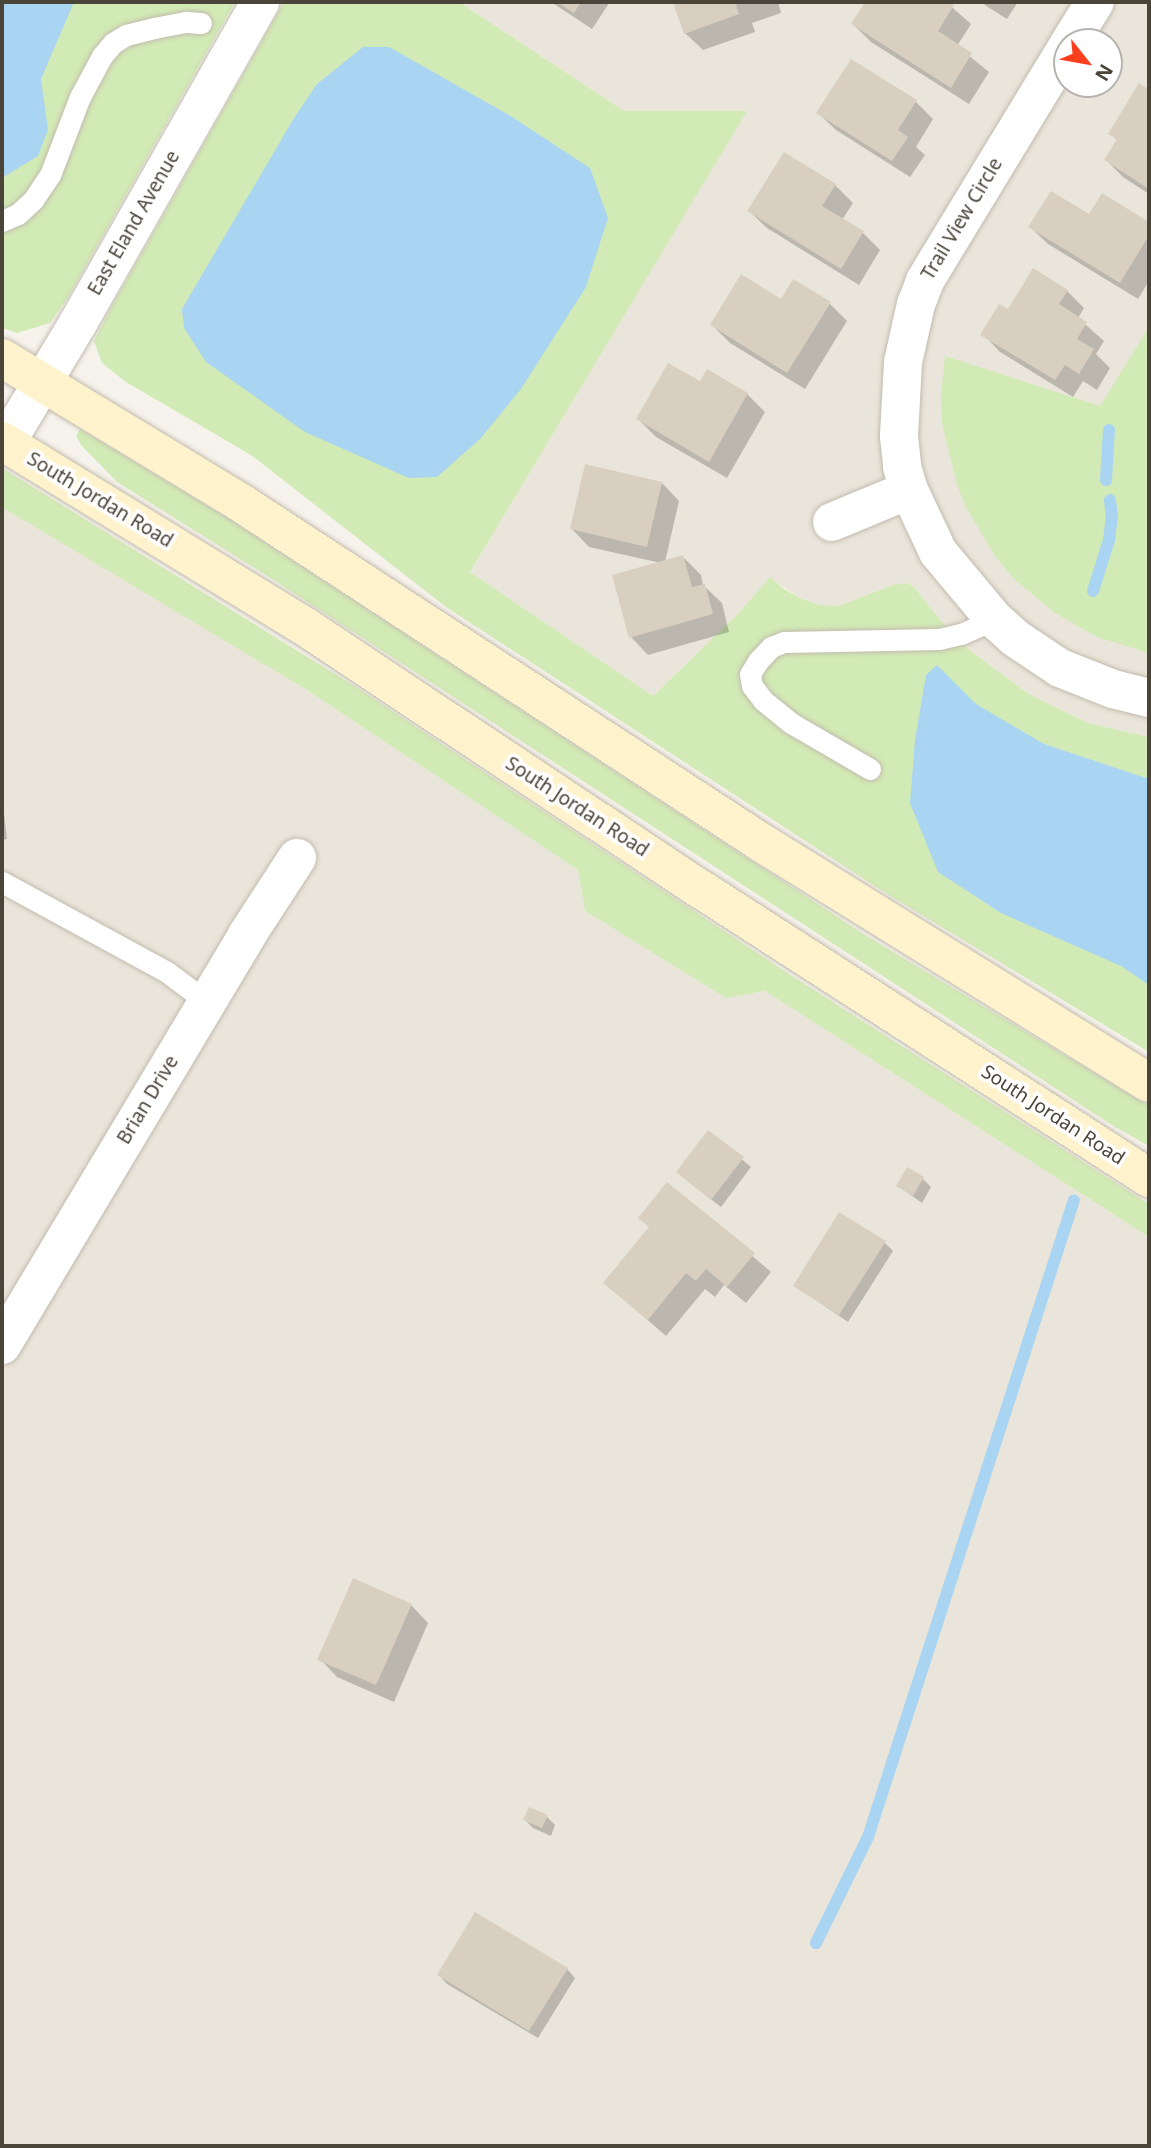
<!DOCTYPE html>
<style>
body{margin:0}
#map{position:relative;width:1151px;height:2148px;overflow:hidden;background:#f6f3ec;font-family:"Noto Sans",sans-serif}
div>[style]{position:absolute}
.residential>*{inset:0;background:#eae5da}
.green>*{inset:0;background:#d2eab5}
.water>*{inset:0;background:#a9d4f2}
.shadow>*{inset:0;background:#0003}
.stream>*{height:12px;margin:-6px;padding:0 6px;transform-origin:6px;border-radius:6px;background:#a9d4f2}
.building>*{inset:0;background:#d8cfc1}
.roads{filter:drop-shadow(0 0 2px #c2bbae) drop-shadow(0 0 2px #c2bbae)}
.lane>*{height:21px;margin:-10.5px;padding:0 10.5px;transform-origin:10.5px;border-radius:10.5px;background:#fff}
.street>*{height:38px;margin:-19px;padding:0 19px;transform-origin:19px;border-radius:19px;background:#fff}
.secondary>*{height:38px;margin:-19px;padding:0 19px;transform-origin:19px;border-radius:19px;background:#fff3cd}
span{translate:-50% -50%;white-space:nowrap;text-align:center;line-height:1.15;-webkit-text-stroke:7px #fff;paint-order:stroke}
.street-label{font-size:19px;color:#4b4439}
.frame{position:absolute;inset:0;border:4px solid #4b4439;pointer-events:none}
.north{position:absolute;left:1053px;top:28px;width:70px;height:70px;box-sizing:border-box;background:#fff;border:2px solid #b7b4b0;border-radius:50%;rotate:121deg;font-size:19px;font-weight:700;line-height:28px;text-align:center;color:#4b4439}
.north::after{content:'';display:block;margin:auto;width:24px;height:32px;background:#fc3f1d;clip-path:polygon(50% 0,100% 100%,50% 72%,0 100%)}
</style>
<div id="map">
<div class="residential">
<div style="clip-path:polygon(evenodd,459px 2px,1149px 2px,1149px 737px,1088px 723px,1029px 694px,968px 649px,940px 620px,914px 587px,907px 583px,893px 585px,839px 606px,820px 605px,802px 599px,770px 578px,738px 614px,653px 696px,470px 572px,746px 112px,624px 111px,459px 2px,1067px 42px,1109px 42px,1109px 84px,1067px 84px,1067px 42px)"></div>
<div style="clip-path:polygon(2px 503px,307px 690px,578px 870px,585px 911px,726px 998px,765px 991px,1149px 1237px,1149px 2146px,2px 2146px)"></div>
</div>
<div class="green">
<div style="clip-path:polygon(2px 2px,235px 2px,67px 299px,50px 323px,17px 333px,2px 328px)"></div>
<div style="clip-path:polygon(284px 2px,459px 2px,624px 111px,747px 111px,470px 572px,653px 696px,738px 614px,770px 577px,784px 589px,802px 599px,820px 605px,839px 606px,893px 585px,907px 583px,914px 587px,940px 620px,968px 649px,1029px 694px,1088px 723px,1149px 737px,1149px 1052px,887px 894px,446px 607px,251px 455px,126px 382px,102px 363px,94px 341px,112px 306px)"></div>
<div style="clip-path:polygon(1149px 327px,1149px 653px,1097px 637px,1055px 613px,1015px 580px,995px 556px,966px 507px,957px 485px,942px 423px,941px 397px,945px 356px,1100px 406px)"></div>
<div style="clip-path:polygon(80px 429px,226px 517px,865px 935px,1149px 1106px,1149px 1146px,1115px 1127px,272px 579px,117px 482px,82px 446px,76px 436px)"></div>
<div style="clip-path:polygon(2px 468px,356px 687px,792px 976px,1149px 1204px,1149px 1237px,765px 991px,726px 998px,585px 911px,578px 870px,307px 690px,2px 507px)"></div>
</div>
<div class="water">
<div style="clip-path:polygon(2px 2px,74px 2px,41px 79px,48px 130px,38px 156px,2px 178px)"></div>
<div style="clip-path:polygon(363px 47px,389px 47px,509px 115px,590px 168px,608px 218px,586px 287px,521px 389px,480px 439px,437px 477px,409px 478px,305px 432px,206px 362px,184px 328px,182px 309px,294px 118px,317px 84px)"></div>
<div style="clip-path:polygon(937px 665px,976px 704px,1044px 744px,1149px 779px,1149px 985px,1121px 966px,1001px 913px,938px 872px,910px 803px,915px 740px,926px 675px)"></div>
</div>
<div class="shadow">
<div style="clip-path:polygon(551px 2px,610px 2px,592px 29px)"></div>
<div style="clip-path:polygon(674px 2px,778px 2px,781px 13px,752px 23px,755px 32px,703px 50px,685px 33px)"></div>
<div style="clip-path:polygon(868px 2px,946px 2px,971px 24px,957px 46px,989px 72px,969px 104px,871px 42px,853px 24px)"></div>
<div style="clip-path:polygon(980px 2px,1018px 2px,1007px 19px)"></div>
<div style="clip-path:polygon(1140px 86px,1149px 92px,1149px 194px,1123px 177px,1106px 160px,1118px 141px,1110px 133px)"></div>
<div style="clip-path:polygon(916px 102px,933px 119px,916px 147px,925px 155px,910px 177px,836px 130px,818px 113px)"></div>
<div style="clip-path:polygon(785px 154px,835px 185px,853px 203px,842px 220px,863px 233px,880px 250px,859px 285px,767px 228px,749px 211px)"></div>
<div style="clip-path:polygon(1102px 195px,1149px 224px,1149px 281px,1138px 299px,1048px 244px,1030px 227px,1089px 217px)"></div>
<div style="clip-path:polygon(1067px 291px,1084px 308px,1078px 318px,1104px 341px,1096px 354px,1110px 368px,1097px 390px,1083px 381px,1073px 397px,1000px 352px,983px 334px)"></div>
<div style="clip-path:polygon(781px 301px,830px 304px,847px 321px,805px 389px,730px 343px,712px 325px)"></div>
<div style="clip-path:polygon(707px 371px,747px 394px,765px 412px,727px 478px,656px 437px,638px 419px,700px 383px)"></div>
<div style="clip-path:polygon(662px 483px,679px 501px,665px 562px,683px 557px,701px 575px,703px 585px,722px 603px,729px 632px,648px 655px,631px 637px,661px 563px,589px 547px,572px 529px)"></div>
<div style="clip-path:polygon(2px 796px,7px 839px,2px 840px)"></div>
<div style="clip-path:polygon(709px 1132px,751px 1167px,721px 1207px,686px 1180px)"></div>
<div style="clip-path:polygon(923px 1179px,931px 1187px,922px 1203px,898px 1186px)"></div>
<div style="clip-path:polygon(668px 1184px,771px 1272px,746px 1303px,724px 1285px,715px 1297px,705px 1289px,666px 1336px,605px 1283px,651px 1228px)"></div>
<div style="clip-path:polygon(884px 1242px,893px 1251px,848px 1322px,795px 1286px)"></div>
<div style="clip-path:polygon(411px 1605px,428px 1623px,394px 1702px,337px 1677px,320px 1659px)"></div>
<div style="clip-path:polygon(547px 1817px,555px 1825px,551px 1836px,533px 1828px,525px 1820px)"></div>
<div style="clip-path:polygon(567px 1969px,575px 1978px,538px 2038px,447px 1984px,439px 1975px)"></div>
</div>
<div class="stream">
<div style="left:1106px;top:480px;width:50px;rotate:-86.6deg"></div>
<div style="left:1093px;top:591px;width:53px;rotate:-72.6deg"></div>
<div style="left:1109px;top:540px;width:23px;rotate:-83deg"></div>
<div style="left:1112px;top:517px;width:17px;rotate:-97deg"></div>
<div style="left:816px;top:1943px;width:118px;rotate:-63.9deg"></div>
<div style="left:868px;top:1837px;width:669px;rotate:-72.08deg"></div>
</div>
<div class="building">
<div style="clip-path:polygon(557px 2px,581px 2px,574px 13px)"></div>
<div style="clip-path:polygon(673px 2px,745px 2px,736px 5px,739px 14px,684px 34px)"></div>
<div style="clip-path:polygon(865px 2px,950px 2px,954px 5px,938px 31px,972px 53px,951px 88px,851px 24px)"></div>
<div style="clip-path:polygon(851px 59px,917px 100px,898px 130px,908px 137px,892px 161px,816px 113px)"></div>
<div style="clip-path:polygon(1139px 83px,1149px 90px,1149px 189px,1104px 160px,1117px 139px,1108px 134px)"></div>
<div style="clip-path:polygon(784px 152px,836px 184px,822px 206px,864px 231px,841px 269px,747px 211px)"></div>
<div style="clip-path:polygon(1051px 191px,1089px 214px,1102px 193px,1149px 222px,1149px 235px,1120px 283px,1028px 227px)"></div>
<div style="clip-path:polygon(1033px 268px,1068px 290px,1059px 304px,1087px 322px,1077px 339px,1094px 349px,1079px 374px,1065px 365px,1055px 380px,980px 335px,999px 304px,1008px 309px)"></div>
<div style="clip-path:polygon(741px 274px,781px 299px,793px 279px,831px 302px,787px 373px,710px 325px)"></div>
<div style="clip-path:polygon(668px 363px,700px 381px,707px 369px,748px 393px,709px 462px,636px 419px)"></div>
<div style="clip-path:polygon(585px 464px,662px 482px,647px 547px,570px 529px)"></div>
<div style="clip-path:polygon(683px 555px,692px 587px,705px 584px,713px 614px,629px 638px,612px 575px)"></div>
<div style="clip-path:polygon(708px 1130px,744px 1157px,711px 1200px,676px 1172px)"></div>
<div style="clip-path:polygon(907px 1167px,924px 1177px,913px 1196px,896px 1186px)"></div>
<div style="clip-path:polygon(667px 1182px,755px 1253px,727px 1287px,706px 1269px,696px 1281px,686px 1273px,648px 1320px,603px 1283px,649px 1227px,638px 1218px)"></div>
<div style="clip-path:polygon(839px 1212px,886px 1241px,839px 1315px,793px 1286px)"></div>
<div style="clip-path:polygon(353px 1578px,412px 1604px,376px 1685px,317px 1660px)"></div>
<div style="clip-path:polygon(529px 1807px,548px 1815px,542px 1828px,523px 1820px)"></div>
<div style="clip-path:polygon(475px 1912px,568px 1968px,529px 2031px,437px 1975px)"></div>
</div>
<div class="roads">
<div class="lane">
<div style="left:2px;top:221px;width:17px;rotate:-24deg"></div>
<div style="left:18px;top:214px;width:21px;rotate:-43deg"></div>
<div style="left:33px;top:200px;width:30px;rotate:-56deg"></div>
<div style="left:50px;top:175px;width:84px;rotate:-69deg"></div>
<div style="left:80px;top:97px;width:47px;rotate:-61.8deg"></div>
<div style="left:102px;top:56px;width:17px;rotate:-50deg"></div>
<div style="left:113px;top:43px;width:15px;rotate:-32deg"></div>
<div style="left:126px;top:35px;width:29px;rotate:-14deg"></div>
<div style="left:154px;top:28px;width:33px;rotate:-11deg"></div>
<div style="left:186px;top:22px;width:15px;rotate:4deg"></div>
<div style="left:870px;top:769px;width:91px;rotate:-149.8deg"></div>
<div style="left:791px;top:723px;width:36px;rotate:-141deg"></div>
<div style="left:763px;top:700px;width:18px;rotate:-128deg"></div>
<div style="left:752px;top:686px;width:12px;rotate:-99deg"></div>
<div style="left:750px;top:674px;width:15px;rotate:-58deg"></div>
<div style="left:758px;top:661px;width:19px;rotate:-47deg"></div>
<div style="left:771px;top:647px;width:14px;rotate:-21deg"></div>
<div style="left:784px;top:642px;width:155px;rotate:-1.1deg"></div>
<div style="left:939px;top:639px;width:23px;rotate:-13deg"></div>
<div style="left:961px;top:634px;width:36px;rotate:-24deg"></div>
<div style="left:2px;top:882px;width:188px;rotate:28.6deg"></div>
<div style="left:167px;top:972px;width:50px;rotate:36.9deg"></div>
</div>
<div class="street">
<div style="left:1070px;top:42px;width:47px;rotate:-58deg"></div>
<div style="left:1067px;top:47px;width:274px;rotate:121.3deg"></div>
<div style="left:925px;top:281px;width:25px;rotate:111deg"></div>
<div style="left:916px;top:304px;width:59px;rotate:102.6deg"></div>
<div style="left:903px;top:362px;width:74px;rotate:93.1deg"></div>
<div style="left:899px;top:436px;width:31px;rotate:84deg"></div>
<div style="left:902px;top:467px;width:24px;rotate:73deg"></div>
<div style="left:909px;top:490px;width:68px;rotate:64.9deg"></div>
<div style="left:938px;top:552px;width:87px;rotate:50.1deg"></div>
<div style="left:994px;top:619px;width:28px;rotate:42deg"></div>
<div style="left:1015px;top:638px;width:54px;rotate:33.7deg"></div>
<div style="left:1060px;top:668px;width:57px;rotate:21.6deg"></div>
<div style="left:1113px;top:689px;width:37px;rotate:14deg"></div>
<div style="left:6px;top:443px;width:140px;rotate:-59deg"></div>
<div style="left:78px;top:323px;width:369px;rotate:-60.4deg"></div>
<div style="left:832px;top:522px;width:83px;rotate:-22.6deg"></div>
<div style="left:2px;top:1345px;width:478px;rotate:-59.1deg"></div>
<div style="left:247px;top:935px;width:92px;rotate:-57deg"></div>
</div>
<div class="secondary">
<div style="left:2px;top:358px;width:280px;rotate:31.2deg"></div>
<div style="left:241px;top:503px;width:622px;rotate:33.13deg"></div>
<div style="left:762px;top:843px;width:455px;rotate:31.8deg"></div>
<div style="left:2px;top:441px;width:351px;rotate:31.5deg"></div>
<div style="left:301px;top:624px;width:481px;rotate:33.6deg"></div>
<div style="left:702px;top:890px;width:532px;rotate:32.79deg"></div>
</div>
</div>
<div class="street-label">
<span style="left:962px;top:219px;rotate:-59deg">Trail View Circle</span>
<span style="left:134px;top:223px;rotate:-60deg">East Eland Avenue</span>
<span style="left:100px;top:500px;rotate:31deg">South Jordan Road</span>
<span style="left:577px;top:807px;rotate:33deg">South Jordan Road</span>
<span style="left:148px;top:1100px;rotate:-59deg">Brian Drive</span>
<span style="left:1053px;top:1115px;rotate:33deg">South Jordan Road</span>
</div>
<div class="frame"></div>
<div class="north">N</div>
</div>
